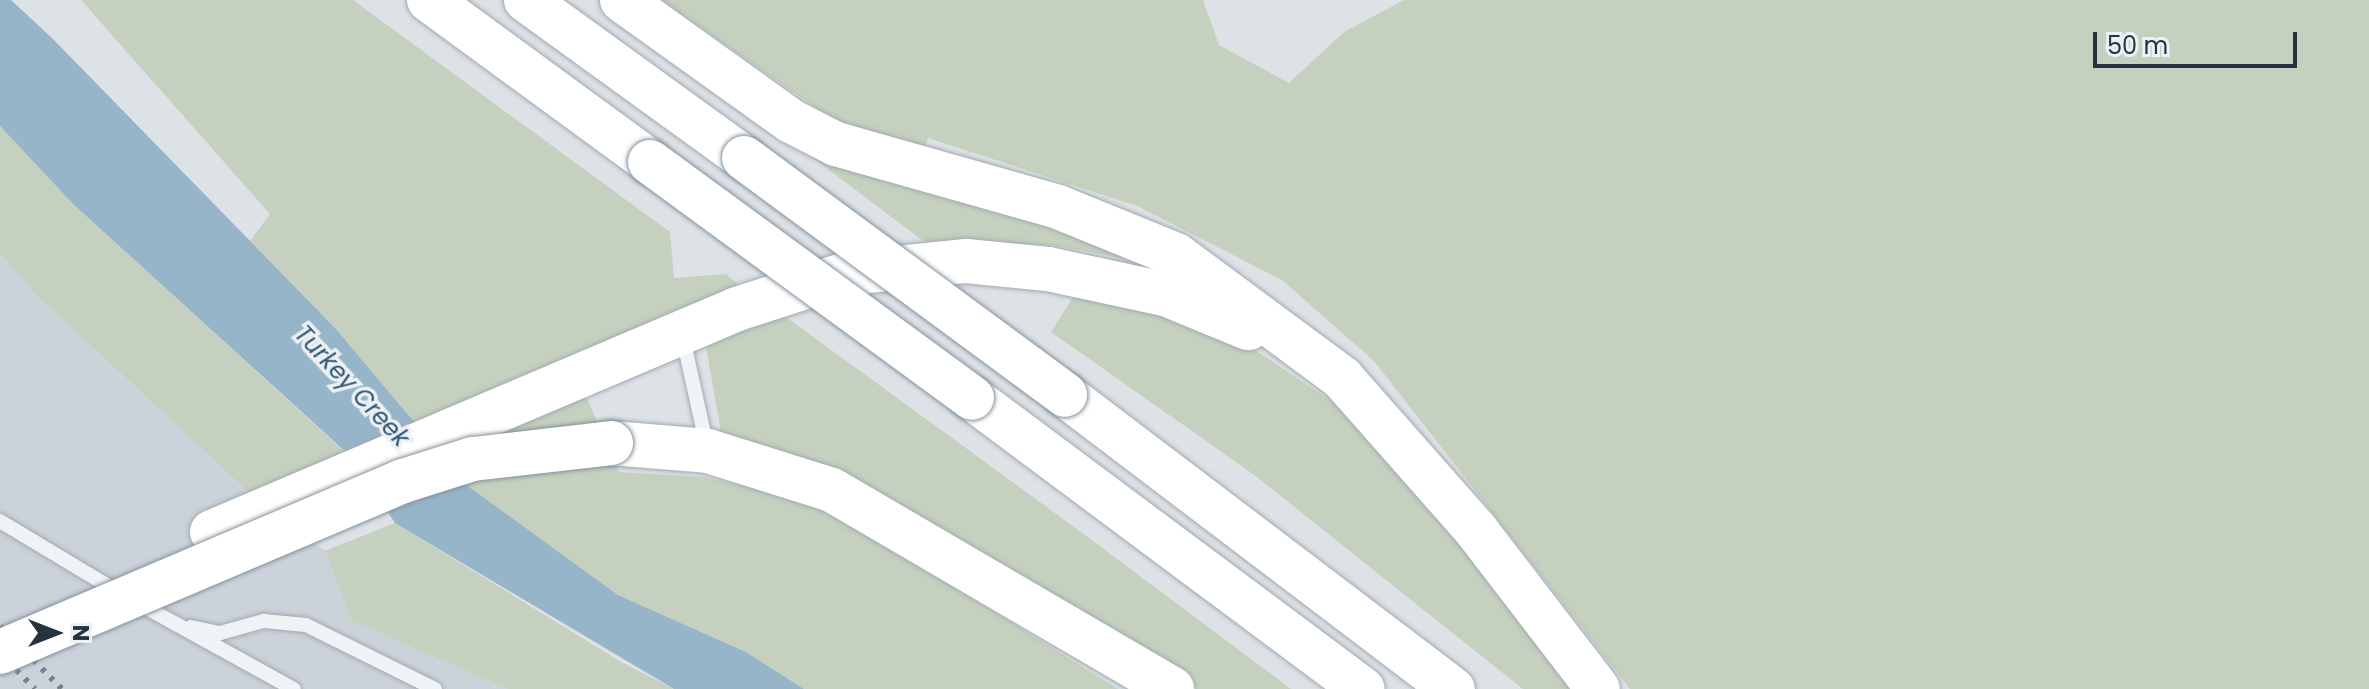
<!DOCTYPE html>
<style>
body{margin:0}
#map{position:relative;width:2369px;height:689px;overflow:hidden;background:#dde2e7;font-family:Poppins,sans-serif}
div>[style]{position:absolute}
.built>*{inset:0;background:#cbd2d9}
.green>*{inset:0;background:#c5d1be}
.water>*{inset:0;background:#97b5c8}
.roads{filter:drop-shadow(0 0 2px #a2aab1) drop-shadow(0 0 2px #a2aab1)}
.service>*{height:14px;margin:-7px;padding:0 7px;transform-origin:7px;border-radius:7px;background:#f0f3f5}
.motorway>*{height:44px;margin:-22px;padding:0 22px;transform-origin:22px;border-radius:22px;background:#fff}
.rail>*{height:6px;margin-top:-3px;transform-origin:0;background:repeating-linear-gradient(90deg,#768491 0 4px,transparent 0 12px)}
.bridges{filter:drop-shadow(0 0 2px #84929e) drop-shadow(0 0 2px #84929e)}
.motorway-bridge>*{height:44px;margin:-22px;padding:0 22px;transform-origin:22px;border-radius:22px;background:#fff}
span{translate:-50% -50%;white-space:nowrap;text-align:center;line-height:1.15;-webkit-text-stroke:7px #ecf1f5;paint-order:stroke}
.water-label{font-size:24px;color:#305672;font-style:italic}
.north{position:absolute;left:16px;top:593px;width:80px;height:80px;-webkit-text-stroke:6px #ecf1f5;paint-order:stroke;rotate:90deg;font-size:22px;font-weight:700;line-height:32px;text-align:center;color:#26323e}
.north::after{content:'';display:block;margin:auto;width:28px;height:36px;background:#26323e;clip-path:polygon(50% 0,100% 100%,50% 72%,0 100%)}
.scale{position:absolute;left:2093px;top:32px;width:204px;height:36px;box-sizing:border-box;border:4px solid #26323e;border-top:0;padding-left:10px;font-size:24px;line-height:28px;white-space:nowrap;color:#26323e;-webkit-text-stroke:6px #ecf1f5;paint-order:stroke}
</style>
<div id="map">
<div class="built">
<div style="clip-path:polygon(0 253px,252px 495px,325px 551px,352px 621px,508px 689px,0 689px)"></div>
</div>
<div class="green">
<div style="clip-path:polygon(81px 0,353px 0,670px 232px,674px 278px,726px 274px,742px 288px,569px 357px,619px 472px,704px 477px,783px 494px,856px 526px,1118px 689px,804px 689px,746px 652px,618px 595px,468px 486px,336px 329px,250px 241px,270px 214px)"></div>
<div style="clip-path:polygon(661px 0,1203px 0,1219px 45px,1289px 83px,1344px 32px,1404px 0,2369px 0,2369px 689px,1630px 689px,1374px 361px,1282px 280px,1137px 206px,928px 138px,925px 148px,835px 121px)"></div>
<div style="clip-path:polygon(0 126px,73px 204px,349px 456px,252px 495px,36px 294px,0 253px)"></div>
<div style="clip-path:polygon(796px 145px,903px 175px,1154px 264px,1053px 245px,926px 243px)"></div>
<div style="clip-path:polygon(1079px 288px,1246px 344px,1352px 415px,1581px 689px,1523px 689px,1253px 474px,1051px 332px)"></div>
<div style="clip-path:polygon(779px 312px,1081px 532px,1291px 689px,1197px 689px,904px 513px,722px 438px,706px 347px)"></div>
<div style="clip-path:polygon(395px 523px,623px 663px,674px 689px,508px 689px,352px 621px,325px 551px)"></div>
</div>
<div class="water">
<div style="clip-path:polygon(0 0,11px 0,52px 38px,336px 329px,468px 486px,618px 595px,746px 652px,804px 689px,674px 689px,395px 523px,349px 455px,73px 204px,0 126px)"></div>
</div>
<div class="roads">
<div class="service">
<div style="left:683px;top:338px;width:112px;rotate:77.6deg"></div>
<div style="left:0;top:521px;width:140px;rotate:31deg"></div>
<div style="left:138px;top:603px;width:178px;rotate:28.9deg"></div>
<div style="left:191px;top:627px;width:30px;rotate:12deg"></div>
<div style="left:220px;top:633px;width:46px;rotate:-15.3deg"></div>
<div style="left:264px;top:621px;width:42px;rotate:5.4deg"></div>
<div style="left:306px;top:625px;width:144px;rotate:26.4deg"></div>
</div>
<div class="motorway">
<div style="left:429px;top:0;width:274px;rotate:36.2deg"></div>
<div style="left:526px;top:0;width:269px;rotate:35.9deg"></div>
<div style="left:622px;top:0;width:208px;rotate:35.6deg"></div>
<div style="left:791px;top:121px;width:51px;rotate:27.1deg"></div>
<div style="left:836px;top:144px;width:231px;rotate:15.8deg"></div>
<div style="left:1058px;top:207px;width:127px;rotate:22.1deg"></div>
<div style="left:1176px;top:255px;width:207px;rotate:36.5deg"></div>
<div style="left:1342px;top:378px;width:203px;rotate:48.6deg"></div>
<div style="left:1476px;top:530px;width:200px;rotate:52.5deg"></div>
<div style="left:1065px;top:395px;width:487px;rotate:37.2deg"></div>
<div style="left:972px;top:398px;width:487px;rotate:36.7deg"></div>
<div style="left:611px;top:443px;width:97px;rotate:4.7deg"></div>
<div style="left:708px;top:451px;width:130px;rotate:17.5deg"></div>
<div style="left:832px;top:490px;width:394px;rotate:30.3deg"></div>
<div style="left:212px;top:532px;width:570px;rotate:-23.01deg"></div>
<div style="left:737px;top:309px;width:118px;rotate:-17.8deg"></div>
<div style="left:849px;top:273px;width:118px;rotate:-5.9deg"></div>
<div style="left:966px;top:261px;width:82px;rotate:5.6deg"></div>
<div style="left:1048px;top:269px;width:120px;rotate:12.1deg"></div>
<div style="left:1165px;top:294px;width:90px;rotate:22.3deg"></div>
</div>
</div>
<div class="rail">
<div style="left:0;top:626px;width:88px;rotate:45.5deg"></div>
<div style="left:0;top:653px;width:50px;rotate:45.8deg"></div>
</div>
<div class="bridges">
<div class="motorway-bridge">
<div style="left:744px;top:158px;width:399px;rotate:36.4deg"></div>
<div style="left:650px;top:162px;width:399px;rotate:36.2deg"></div>
<div style="left:0;top:652px;width:435px;rotate:-23deg"></div>
<div style="left:400px;top:482px;width:77px;rotate:-17.5deg"></div>
<div style="left:473px;top:459px;width:139px;rotate:-6.6deg"></div>
</div>
</div>
<div class="water-label">
<span style="left:352px;top:386px;rotate:47deg">Turkey Creek</span>
</div>
<div class="north">N</div>
<div class="scale">50 m</div>
</div>
